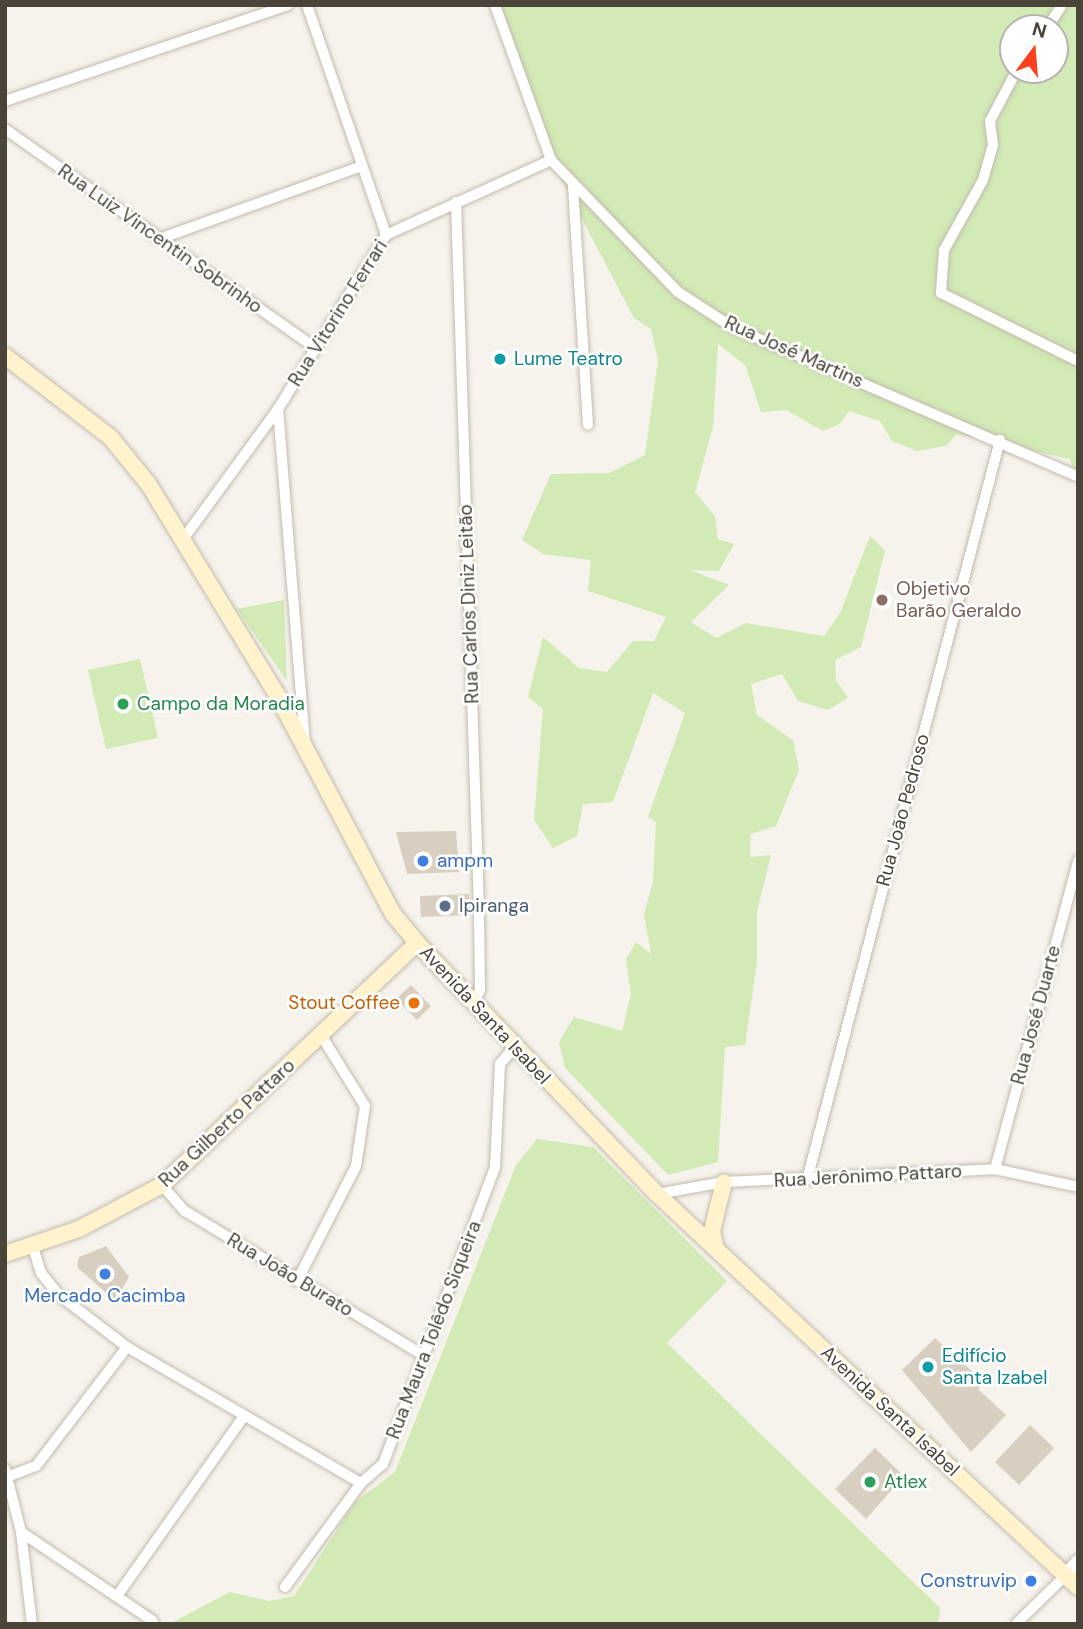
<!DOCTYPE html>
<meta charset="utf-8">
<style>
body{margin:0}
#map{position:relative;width:1083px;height:1629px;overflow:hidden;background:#f6f3ec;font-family:"DM Sans",sans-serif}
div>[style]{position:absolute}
.green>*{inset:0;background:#d2eab5}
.building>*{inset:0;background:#d8cfc1}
.roads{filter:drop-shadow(0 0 2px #c2bbae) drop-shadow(0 0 2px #c2bbae)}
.minor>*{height:10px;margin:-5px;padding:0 5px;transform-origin:5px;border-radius:5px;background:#fff}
.tertiary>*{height:14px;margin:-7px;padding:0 7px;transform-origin:7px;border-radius:7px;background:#fff}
.secondary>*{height:16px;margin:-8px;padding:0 8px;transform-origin:8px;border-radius:8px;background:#fff3cd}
.dots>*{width:19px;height:19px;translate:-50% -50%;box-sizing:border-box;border:4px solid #fff;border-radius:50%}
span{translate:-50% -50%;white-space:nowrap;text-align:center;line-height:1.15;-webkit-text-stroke:5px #fff;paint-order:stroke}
.street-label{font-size:19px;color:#4b4439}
.culture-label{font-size:19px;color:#0d838f}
.left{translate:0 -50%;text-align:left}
.education-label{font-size:19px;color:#785e54}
.leisure-label{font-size:19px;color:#27864d}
.shop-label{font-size:19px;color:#366cbe}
.right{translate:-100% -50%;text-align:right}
.service-label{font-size:19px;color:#4e5e75}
.food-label{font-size:19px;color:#c56008}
.frame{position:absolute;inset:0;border:7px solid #4b4439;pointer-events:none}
.north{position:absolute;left:999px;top:14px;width:70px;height:70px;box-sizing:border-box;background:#fff;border:2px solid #b7b4b0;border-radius:50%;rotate:16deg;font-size:19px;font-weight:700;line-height:28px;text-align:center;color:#4b4439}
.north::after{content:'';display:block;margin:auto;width:24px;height:32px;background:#fc3f1d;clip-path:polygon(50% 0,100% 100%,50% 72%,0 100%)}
</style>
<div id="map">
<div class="green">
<div style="clip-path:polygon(evenodd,496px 5px,1078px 5px,1078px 486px,1070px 459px,957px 434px,946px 446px,917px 451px,892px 441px,880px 421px,849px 411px,840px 424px,823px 431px,786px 410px,761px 412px,745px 365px,718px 344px,713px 427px,695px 492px,715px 516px,718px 539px,734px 544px,719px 571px,690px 570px,729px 585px,691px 622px,716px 638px,746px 623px,824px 636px,840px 613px,870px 536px,885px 550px,861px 647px,835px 660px,836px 680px,848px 698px,828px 710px,798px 701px,782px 674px,751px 684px,757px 715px,793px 740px,799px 770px,776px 826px,751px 834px,750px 857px,771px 855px,757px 911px,757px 962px,745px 1045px,725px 1047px,718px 1162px,668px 1175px,565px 1068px,559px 1042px,574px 1017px,622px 1031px,631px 994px,626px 959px,636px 942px,651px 954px,644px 914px,653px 882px,656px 822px,648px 817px,685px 713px,653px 693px,613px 802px,583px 804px,577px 836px,553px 848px,534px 820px,543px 709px,528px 697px,543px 637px,579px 668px,607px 672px,633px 641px,654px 641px,666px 617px,588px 591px,591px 560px,543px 554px,522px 540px,551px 474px,609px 473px,645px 455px,658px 360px,651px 329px,634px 318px,551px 160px,496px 5px,1013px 28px,1055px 28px,1055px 70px,1013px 70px,1013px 28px)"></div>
<div style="clip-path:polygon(284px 600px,287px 681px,237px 609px)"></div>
<div style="clip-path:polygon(140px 659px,158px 738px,106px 749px,88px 670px)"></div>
<div style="clip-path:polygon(537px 1139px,593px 1147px,727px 1281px,667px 1343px,940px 1608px,938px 1624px,169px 1624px,230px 1592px,269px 1601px,294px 1596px,355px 1502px,395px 1472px,516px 1165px)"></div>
</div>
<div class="building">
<div style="clip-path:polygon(456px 831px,459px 872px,407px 874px,396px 832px)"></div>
<div style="clip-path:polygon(469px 894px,470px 915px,421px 917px,420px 896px)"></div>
<div style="clip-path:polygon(411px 985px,431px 1006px,417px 1020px,396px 999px)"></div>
<div style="clip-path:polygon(106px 1246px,129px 1277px,115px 1301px,77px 1267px,79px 1257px)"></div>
<div style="clip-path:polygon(935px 1338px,984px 1382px,978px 1389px,1006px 1415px,971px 1452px,902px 1370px)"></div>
<div style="clip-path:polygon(1030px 1425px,1054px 1448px,1019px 1485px,995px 1462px)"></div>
<div style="clip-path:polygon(875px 1448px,904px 1476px,866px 1519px,835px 1489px)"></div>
</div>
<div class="roads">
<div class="minor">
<div style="left:307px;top:5px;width:243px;rotate:71deg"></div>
<div style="left:495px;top:5px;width:165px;rotate:70.1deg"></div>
<div style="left:551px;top:160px;width:183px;rotate:46.1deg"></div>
<div style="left:678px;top:292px;width:64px;rotate:32.9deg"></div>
<div style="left:732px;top:327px;width:377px;rotate:23.4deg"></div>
<div style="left:1047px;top:28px;width:27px;rotate:-57deg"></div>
<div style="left:1017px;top:70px;width:58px;rotate:117.9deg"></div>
<div style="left:990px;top:121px;width:24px;rotate:83deg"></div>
<div style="left:993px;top:145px;width:36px;rotate:106deg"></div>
<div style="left:983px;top:180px;width:80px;rotate:119.1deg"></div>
<div style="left:944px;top:250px;width:43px;rotate:94deg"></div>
<div style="left:941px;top:293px;width:153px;rotate:26.4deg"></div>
<div style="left:5px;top:101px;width:299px;rotate:-18.7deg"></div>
<div style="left:5px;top:129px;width:380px;rotate:35.2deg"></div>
<div style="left:573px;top:186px;width:239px;rotate:86.4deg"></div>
<div style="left:456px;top:202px;width:710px;rotate:88.14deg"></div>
<div style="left:479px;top:912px;width:78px;rotate:89.3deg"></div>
<div style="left:480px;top:990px;width:17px;rotate:115deg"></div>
<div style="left:159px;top:239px;width:213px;rotate:-19.8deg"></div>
<div style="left:278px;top:409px;width:334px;rotate:85.4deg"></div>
<div style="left:184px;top:538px;width:160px;rotate:-53.9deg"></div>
<div style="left:278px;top:409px;width:205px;rotate:-58.2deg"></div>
<div style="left:386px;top:235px;width:181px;rotate:-24.4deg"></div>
<div style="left:995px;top:1169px;width:319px;rotate:-74.9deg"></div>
<div style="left:807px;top:1180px;width:765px;rotate:-75.38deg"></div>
<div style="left:162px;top:1185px;width:35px;rotate:49deg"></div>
<div style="left:185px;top:1211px;width:280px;rotate:31.2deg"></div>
<div style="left:657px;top:1194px;width:68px;rotate:-10.2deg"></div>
<div style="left:724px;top:1182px;width:271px;rotate:-2.7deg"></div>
<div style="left:995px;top:1169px;width:85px;rotate:12.2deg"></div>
<div style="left:33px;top:1247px;width:27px;rotate:73deg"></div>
<div style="left:41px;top:1273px;width:28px;rotate:51deg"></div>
<div style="left:59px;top:1295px;width:86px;rotate:37.4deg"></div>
<div style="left:127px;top:1347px;width:271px;rotate:30.2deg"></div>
<div style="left:297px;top:1281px;width:129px;rotate:-62.8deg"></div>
<div style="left:356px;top:1166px;width:61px;rotate:-81.5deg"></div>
<div style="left:365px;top:1106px;width:84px;rotate:-121.8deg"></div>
<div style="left:5px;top:1469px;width:65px;rotate:75.7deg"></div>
<div style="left:21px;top:1532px;width:93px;rotate:83.2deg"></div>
<div style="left:7px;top:1477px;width:31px;rotate:-21deg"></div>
<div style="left:36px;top:1466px;width:150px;rotate:-52.6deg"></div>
<div style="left:21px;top:1532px;width:159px;rotate:34deg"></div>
<div style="left:285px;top:1587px;width:129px;rotate:-53.8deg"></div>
<div style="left:361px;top:1483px;width:29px;rotate:-41deg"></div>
<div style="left:383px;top:1464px;width:317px;rotate:-69.3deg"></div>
<div style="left:495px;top:1167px;width:103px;rotate:-87.2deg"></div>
<div style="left:500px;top:1064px;width:23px;rotate:-49deg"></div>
<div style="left:117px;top:1596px;width:217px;rotate:-54.8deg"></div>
<div style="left:1016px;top:1624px;width:70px;rotate:-44.4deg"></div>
</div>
<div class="tertiary">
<div style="left:1066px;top:1575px;width:18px;rotate:-47deg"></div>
</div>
<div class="secondary">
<div style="left:5px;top:356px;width:134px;rotate:37.7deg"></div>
<div style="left:111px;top:438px;width:60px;rotate:51deg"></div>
<div style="left:149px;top:485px;width:244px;rotate:58.6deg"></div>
<div style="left:276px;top:693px;width:250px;rotate:62.1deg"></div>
<div style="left:393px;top:914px;width:38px;rotate:50deg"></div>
<div style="left:417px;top:943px;width:347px;rotate:46.3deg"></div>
<div style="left:657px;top:1194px;width:576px;rotate:43.03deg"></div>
<div style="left:716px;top:1249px;width:18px;rotate:-103deg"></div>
<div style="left:712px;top:1231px;width:50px;rotate:-76.2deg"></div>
<div style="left:5px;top:1254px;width:78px;rotate:-18.7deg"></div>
<div style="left:79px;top:1229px;width:94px;rotate:-27.9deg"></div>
<div style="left:162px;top:1185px;width:352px;rotate:-43.5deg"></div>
</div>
</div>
<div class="dots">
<div style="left:500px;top:359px;background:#0f9aa8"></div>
<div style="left:882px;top:600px;background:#8d6e63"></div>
<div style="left:123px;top:704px;background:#2e9e5b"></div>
<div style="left:423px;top:861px;background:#3f7fe0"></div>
<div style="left:445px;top:906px;background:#5c6f8a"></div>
<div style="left:414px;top:1003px;background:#e8710a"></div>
<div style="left:105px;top:1274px;background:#3f7fe0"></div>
<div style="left:928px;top:1367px;background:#0f9aa8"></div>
<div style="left:870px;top:1482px;background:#2e9e5b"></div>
<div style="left:1031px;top:1581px;background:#3f7fe0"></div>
</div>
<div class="street-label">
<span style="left:160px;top:239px;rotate:35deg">Rua Luiz Vincentin Sobrinho</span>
<span style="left:338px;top:313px;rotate:-58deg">Rua Vitorino Ferrari</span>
<span style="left:794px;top:352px;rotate:24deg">Rua José Martins</span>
<span style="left:469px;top:604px;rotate:-92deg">Rua Carlos Diniz Leitão</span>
<span style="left:903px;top:810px;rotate:-75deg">Rua João Pedroso</span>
<span style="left:485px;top:1015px;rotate:47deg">Avenida Santa Isabel</span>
<span style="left:1036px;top:1015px;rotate:-75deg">Rua José Duarte</span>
<span style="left:227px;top:1123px;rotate:-43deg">Rua Gilberto Pattaro</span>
<span style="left:868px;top:1176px;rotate:-3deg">Rua Jerônimo Pattaro</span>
<span style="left:290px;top:1275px;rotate:31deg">Rua João Burato</span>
<span style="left:434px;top:1330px;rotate:-69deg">Rua Maura Tolêdo Siqueira</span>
<span style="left:890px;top:1411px;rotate:43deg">Avenida Santa Isabel</span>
</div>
<div class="culture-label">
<span class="left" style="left:514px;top:359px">Lume Teatro</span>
<span class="left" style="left:942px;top:1367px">Edifício<br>Santa Izabel</span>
</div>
<div class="education-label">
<span class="left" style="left:896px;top:600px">Objetivo<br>Barão Geraldo</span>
</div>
<div class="leisure-label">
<span class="left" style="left:137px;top:704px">Campo da Moradia</span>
<span class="left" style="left:884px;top:1482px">Atlex</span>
</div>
<div class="shop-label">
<span class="left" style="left:437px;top:861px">ampm</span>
<span style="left:105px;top:1296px">Mercado Cacimba</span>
<span class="right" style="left:1017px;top:1581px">Construvip</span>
</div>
<div class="service-label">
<span class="left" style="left:459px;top:906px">Ipiranga</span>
</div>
<div class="food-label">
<span class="right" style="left:400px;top:1003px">Stout Coffee</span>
</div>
<div class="frame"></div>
<div class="north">N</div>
</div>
